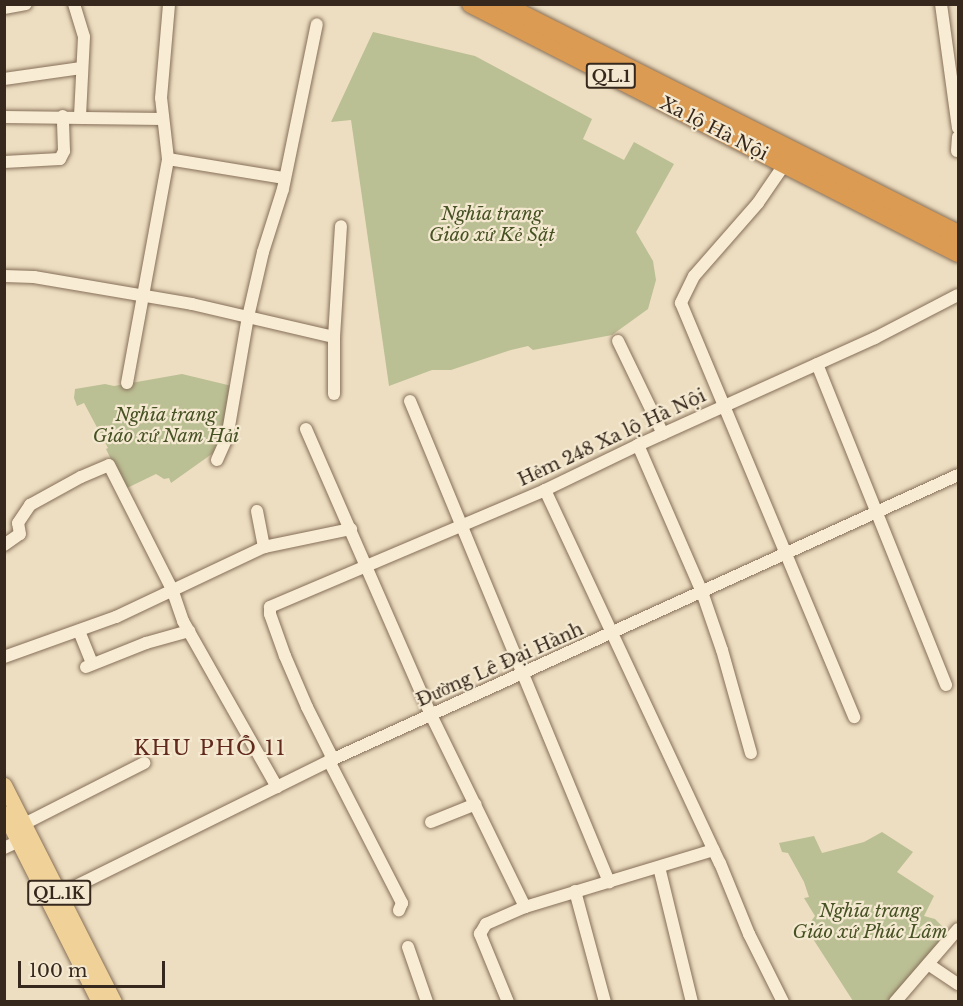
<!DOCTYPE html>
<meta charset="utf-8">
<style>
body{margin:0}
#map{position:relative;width:963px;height:1006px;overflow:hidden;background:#eddec1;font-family:"Libre Baskerville",serif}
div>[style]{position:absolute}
.cemetery>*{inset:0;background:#bbbf94}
.roads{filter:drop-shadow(0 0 2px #866f59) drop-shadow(0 0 2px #866f59)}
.minor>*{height:12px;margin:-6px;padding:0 6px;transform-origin:6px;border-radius:6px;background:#f8ecd4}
.major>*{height:15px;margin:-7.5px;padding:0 7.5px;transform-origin:7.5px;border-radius:7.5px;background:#f0d298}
.highway>*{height:18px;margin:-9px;padding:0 9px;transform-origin:9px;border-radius:9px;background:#db9b52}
span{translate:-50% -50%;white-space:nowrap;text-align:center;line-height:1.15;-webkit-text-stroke:4.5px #f4e9d0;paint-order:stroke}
.shield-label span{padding:2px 4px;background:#f4e9d0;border:2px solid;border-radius:4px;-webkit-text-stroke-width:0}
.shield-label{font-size:16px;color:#36281d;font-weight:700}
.street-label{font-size:18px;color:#36281d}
.park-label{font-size:18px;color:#475224;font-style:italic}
.quarter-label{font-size:21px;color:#612a1d;letter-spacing:1.5px}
.frame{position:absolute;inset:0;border:6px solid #36281d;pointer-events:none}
.scale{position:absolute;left:18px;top:961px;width:147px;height:27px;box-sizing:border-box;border:3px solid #36281d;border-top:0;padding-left:8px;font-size:18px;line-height:21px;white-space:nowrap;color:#36281d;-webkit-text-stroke:4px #f4e9d0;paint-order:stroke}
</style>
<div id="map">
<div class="cemetery">
<div style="clip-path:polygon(373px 32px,475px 56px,592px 119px,583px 139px,624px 160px,634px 142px,674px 164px,636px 232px,653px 261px,656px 280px,648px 309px,612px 335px,533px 350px,528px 346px,511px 350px,451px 370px,432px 370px,389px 386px,351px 120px,331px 122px)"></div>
<div style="clip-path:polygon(182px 374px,232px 386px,224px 437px,216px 451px,171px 483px,169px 478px,164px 479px,156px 474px,125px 489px,106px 449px,108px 448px,84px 403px,77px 406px,74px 398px,75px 389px,105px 384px,114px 386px)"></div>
<div style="clip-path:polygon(882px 832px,913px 852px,897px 872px,934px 896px,924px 916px,935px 919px,949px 933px,890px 1001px,853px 1001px,806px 928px,815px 916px,804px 898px,809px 897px,804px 882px,788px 853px,782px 852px,779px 843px,814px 836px,822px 853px,864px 842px)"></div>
</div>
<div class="roads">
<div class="minor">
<div style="left:74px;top:4px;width:34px;rotate:73deg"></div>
<div style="left:84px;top:37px;width:79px;rotate:92.9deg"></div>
<div style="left:941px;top:4px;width:125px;rotate:82.2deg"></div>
<div style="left:4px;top:8px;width:22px;rotate:-10deg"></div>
<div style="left:4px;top:79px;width:78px;rotate:-8.1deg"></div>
<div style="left:4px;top:117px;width:159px;rotate:0.7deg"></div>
<div style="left:957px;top:151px;width:14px;rotate:-86deg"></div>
<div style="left:168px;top:159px;width:118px;rotate:9.3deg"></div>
<div style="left:4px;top:162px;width:56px;rotate:-3.1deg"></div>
<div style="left:60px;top:159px;width:9px;rotate:-63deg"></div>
<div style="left:64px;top:151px;width:35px;rotate:-92deg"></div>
<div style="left:784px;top:165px;width:46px;rotate:124.4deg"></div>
<div style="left:758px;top:203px;width:97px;rotate:131.2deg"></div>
<div style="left:694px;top:276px;width:30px;rotate:116deg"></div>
<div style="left:681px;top:303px;width:449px;rotate:67.3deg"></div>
<div style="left:4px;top:276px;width:30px;rotate:2deg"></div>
<div style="left:34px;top:277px;width:160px;rotate:9.7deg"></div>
<div style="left:192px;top:304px;width:146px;rotate:13.1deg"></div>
<div style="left:618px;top:341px;width:103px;rotate:64.2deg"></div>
<div style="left:817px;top:364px;width:346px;rotate:68.1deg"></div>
<div style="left:127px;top:383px;width:228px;rotate:-79.6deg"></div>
<div style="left:168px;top:159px;width:61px;rotate:-96.5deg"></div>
<div style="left:161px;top:98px;width:94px;rotate:-85.1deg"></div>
<div style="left:334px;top:394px;width:57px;rotate:-90deg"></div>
<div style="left:334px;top:337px;width:111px;rotate:-86.4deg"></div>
<div style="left:410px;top:401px;width:521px;rotate:67.52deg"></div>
<div style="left:306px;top:429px;width:312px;rotate:66.4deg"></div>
<div style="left:431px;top:715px;width:214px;rotate:63.9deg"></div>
<div style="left:638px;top:445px;width:160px;rotate:66.5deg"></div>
<div style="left:702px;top:592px;width:61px;rotate:71deg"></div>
<div style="left:722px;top:650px;width:107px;rotate:74.3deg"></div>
<div style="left:217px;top:460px;width:24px;rotate:-66deg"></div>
<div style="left:227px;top:438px;width:123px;rotate:-80.2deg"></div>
<div style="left:248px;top:317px;width:67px;rotate:-77deg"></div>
<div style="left:263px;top:252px;width:66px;rotate:-72.4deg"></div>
<div style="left:283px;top:189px;width:168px;rotate:-78.4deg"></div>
<div style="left:545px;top:490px;width:412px;rotate:64.9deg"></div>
<div style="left:720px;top:863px;width:77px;rotate:67.8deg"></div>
<div style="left:749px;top:934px;width:76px;rotate:63.4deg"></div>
<div style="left:257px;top:511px;width:37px;rotate:79deg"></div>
<div style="left:4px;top:545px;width:19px;rotate:-35deg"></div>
<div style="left:20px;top:534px;width:11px;rotate:-100deg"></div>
<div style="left:18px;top:523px;width:22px;rotate:-56deg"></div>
<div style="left:30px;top:505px;width:58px;rotate:-28.8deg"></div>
<div style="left:81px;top:477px;width:30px;rotate:-23deg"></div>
<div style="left:109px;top:465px;width:139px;rotate:63.1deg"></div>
<div style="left:172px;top:589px;width:34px;rotate:71deg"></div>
<div style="left:183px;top:621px;width:191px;rotate:60.5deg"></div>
<div style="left:79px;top:631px;width:35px;rotate:68deg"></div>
<div style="left:4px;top:657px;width:119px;rotate:-19.7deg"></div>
<div style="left:116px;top:617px;width:164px;rotate:-25.3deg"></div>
<div style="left:264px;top:547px;width:89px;rotate:-11.7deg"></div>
<div style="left:86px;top:667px;width:65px;rotate:-21.8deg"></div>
<div style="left:146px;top:643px;width:45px;rotate:-15.6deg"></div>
<div style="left:333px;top:759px;width:58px;rotate:-116.6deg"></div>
<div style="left:307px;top:707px;width:56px;rotate:-113.3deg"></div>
<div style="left:285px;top:656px;width:45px;rotate:-109.7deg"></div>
<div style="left:270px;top:614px;width:7px;rotate:-90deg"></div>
<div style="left:270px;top:607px;width:299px;rotate:-23deg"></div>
<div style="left:545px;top:490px;width:103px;rotate:-25.8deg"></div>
<div style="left:638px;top:445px;width:260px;rotate:-24.3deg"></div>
<div style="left:875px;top:338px;width:93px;rotate:-27.4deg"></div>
<div style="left:329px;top:761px;width:160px;rotate:62.8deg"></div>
<div style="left:402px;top:903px;width:8px;rotate:113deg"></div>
<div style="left:431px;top:822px;width:48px;rotate:-21.8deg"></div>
<div style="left:24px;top:824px;width:135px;rotate:-26.9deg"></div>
<div style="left:4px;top:848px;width:17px;rotate:-25deg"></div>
<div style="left:659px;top:867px;width:139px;rotate:76.3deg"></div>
<div style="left:575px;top:891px;width:115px;rotate:74.9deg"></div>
<div style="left:60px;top:894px;width:300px;rotate:-26.3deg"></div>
<div style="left:329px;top:761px;width:691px;rotate:-24.45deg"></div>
<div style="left:408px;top:947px;width:58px;rotate:70.9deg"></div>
<div style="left:928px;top:964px;width:36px;rotate:34deg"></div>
<div style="left:508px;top:1002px;width:74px;rotate:-112.4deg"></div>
<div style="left:480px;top:934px;width:12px;rotate:-59deg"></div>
<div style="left:486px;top:924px;width:43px;rotate:-23.6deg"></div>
<div style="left:525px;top:907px;width:197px;rotate:-16.8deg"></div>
<div style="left:895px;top:1002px;width:96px;rotate:-49.2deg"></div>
</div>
<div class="major">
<div style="left:4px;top:785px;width:243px;rotate:63.1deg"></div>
<div style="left:4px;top:813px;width:212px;rotate:63.3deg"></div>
</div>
<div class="highway">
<div style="left:471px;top:4px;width:547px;rotate:27.08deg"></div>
<div style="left:502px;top:4px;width:511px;rotate:26.77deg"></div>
</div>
</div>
<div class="shield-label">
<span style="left:611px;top:76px">QL.1</span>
<span style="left:59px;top:893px">QL.1K</span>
</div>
<div class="street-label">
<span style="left:714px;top:129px;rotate:27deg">Xa lộ Hà Nội</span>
<span style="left:612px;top:438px;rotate:-25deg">Hẻm 248 Xa lộ Hà Nội</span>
<span style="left:500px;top:665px;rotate:-24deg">Đường Lê Đại Hành</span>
</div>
<div class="park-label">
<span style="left:492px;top:225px">Nghĩa trang<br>Giáo xứ Kẻ Sặt</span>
<span style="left:166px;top:426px">Nghĩa trang<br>Giáo xứ Nam Hải</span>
<span style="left:870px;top:922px">Nghĩa trang<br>Giáo xứ Phúc Lâm</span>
</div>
<div class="quarter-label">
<span style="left:210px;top:748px">KHU PHỐ 11</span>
</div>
<div class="frame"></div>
<div class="scale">100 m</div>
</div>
